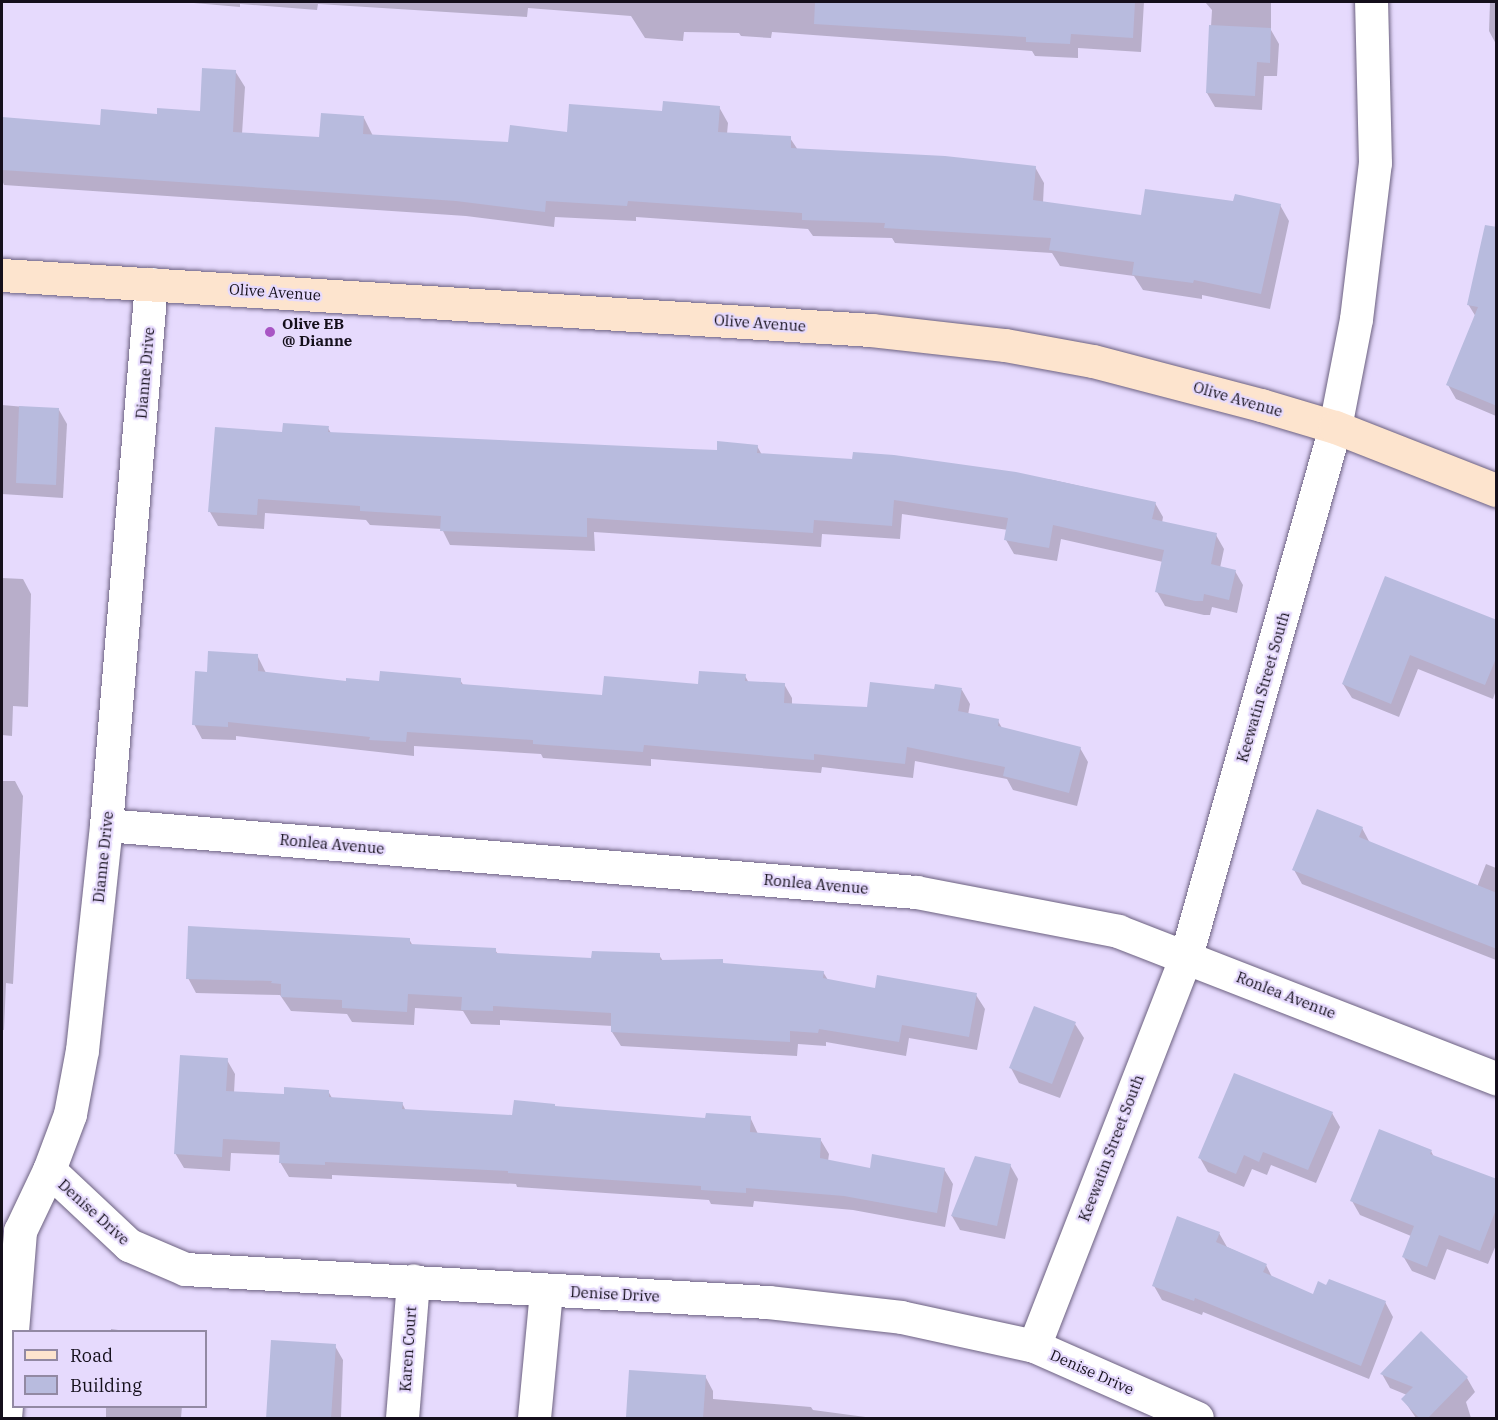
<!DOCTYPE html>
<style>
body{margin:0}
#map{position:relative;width:1498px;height:1420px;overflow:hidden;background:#e6dafd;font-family:"IBM Plex Serif",serif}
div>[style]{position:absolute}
.shadow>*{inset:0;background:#0003}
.building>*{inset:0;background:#b8bbde}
.roads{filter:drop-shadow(0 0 2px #6c6180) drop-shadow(0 0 2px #6c6180)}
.minor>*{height:33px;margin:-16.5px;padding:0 16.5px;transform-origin:16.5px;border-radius:16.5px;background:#fff}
.secondary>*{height:33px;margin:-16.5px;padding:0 16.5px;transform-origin:16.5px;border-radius:16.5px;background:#fde4ce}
.dots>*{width:16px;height:16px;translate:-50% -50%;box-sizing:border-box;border:3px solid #e6dafd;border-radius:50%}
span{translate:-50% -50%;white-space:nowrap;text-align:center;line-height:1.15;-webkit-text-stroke:4.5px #e6dafd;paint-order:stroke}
.street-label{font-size:15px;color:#140f1b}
.poi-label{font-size:15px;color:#140f1b;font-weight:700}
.left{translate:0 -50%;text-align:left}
.frame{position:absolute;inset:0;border:3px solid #140f1b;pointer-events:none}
.legend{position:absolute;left:12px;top:1330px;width:195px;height:78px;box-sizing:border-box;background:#e6dafd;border:2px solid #9289a3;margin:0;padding:8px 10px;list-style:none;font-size:18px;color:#140f1b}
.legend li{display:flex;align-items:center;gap:12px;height:30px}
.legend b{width:30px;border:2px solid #9289a3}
</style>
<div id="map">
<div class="shadow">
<div style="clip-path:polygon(182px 2px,1144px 2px,1141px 52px,1078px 48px,1078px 58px,1035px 56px,1032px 51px,772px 32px,771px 38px,741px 36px,739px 33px,684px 32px,683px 41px,645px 38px,631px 16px,528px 8px,527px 17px,318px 4px,317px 10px,240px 4px,240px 7px)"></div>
<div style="clip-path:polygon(1205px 2px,1271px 2px,1271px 30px,1279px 44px,1277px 76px,1264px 76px,1262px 110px,1215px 107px,1207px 93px,1212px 10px)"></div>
<div style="clip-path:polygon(1490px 2px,1496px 2px,1496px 44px,1489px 31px)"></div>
<div style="clip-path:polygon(235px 71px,245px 87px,242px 134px,320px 139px,364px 118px,373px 136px,510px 144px,664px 112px,719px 107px,728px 123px,727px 134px,790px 138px,798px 150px,1035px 167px,1044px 183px,1043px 203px,1142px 217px,1235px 203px,1280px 205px,1289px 221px,1270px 309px,1202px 295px,1202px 299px,1143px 290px,1134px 276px,1060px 266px,1052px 253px,895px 243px,892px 238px,813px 236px,808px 229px,636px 217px,636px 221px,555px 217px,554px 227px,466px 216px,4px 185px,2px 180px,2px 119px,101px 126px,158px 116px,201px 113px)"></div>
<div style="clip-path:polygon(1496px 204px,1496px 416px,1456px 399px,1448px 385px,1476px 317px,1468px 304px,1493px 260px)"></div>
<div style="clip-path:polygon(2px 405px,59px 410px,67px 424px,63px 498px,2px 494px)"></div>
<div style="clip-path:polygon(328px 428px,331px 433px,718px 452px,757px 446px,762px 455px,854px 461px,894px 456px,1053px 480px,1155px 503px,1163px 517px,1162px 523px,1216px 535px,1224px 549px,1220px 568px,1235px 571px,1243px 585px,1237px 613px,1212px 607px,1210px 615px,1204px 615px,1165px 606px,1157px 592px,1163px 562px,1061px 539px,1057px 561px,1014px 554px,1006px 540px,1008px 530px,902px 514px,900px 539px,822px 534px,821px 547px,594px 532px,595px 551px,450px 545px,442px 529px,370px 525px,366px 520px,265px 513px,264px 529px,218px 526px,210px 512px,284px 434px)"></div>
<div style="clip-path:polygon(2px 578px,23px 579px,31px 594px,28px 707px,13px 706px,12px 736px,2px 735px)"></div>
<div style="clip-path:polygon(1385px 578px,1496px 621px,1496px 690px,1493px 699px,1418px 669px,1399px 717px,1352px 698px,1343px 684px)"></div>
<div style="clip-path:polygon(257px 655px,266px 673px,348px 682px,460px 680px,464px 686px,604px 696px,700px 685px,745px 676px,749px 683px,784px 684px,792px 698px,792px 704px,869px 708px,935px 691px,962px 690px,970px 704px,968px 715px,998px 721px,1002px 728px,1080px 748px,1088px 762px,1077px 806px,1013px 790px,1007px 779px,915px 761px,913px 778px,822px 767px,821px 773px,651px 759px,651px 766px,543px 758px,541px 754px,414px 746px,414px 756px,236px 736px,236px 740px,202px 739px,194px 724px,208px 673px)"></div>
<div style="clip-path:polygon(2px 781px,15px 781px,23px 796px,13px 984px,6px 983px,4px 1030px,2px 1030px)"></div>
<div style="clip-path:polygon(1362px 828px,1370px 843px,1477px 887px,1486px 864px,1496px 868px,1496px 960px,1302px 884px,1294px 870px)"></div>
<div style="clip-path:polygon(409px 939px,413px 946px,495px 950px,498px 954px,593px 959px,659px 955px,663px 961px,722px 961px,724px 964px,823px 972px,828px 980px,876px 989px,976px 995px,985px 1009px,977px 1050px,909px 1038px,906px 1056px,826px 1042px,826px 1046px,798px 1044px,797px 1056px,621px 1046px,612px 1032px,613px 1026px,500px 1020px,500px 1025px,471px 1024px,463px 1011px,415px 1008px,414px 1025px,352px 1022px,347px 1014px,291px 1011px,280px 995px,196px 993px,188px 978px)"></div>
<div style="clip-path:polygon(1075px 1024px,1084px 1038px,1060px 1098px,1019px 1083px,1011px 1068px)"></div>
<div style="clip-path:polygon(227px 1060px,235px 1074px,234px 1093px,285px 1096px,328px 1091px,332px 1098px,402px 1103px,406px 1111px,514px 1117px,556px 1108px,707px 1120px,750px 1117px,758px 1134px,820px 1139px,829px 1154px,828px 1161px,871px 1170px,944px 1169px,953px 1184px,945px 1227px,853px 1210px,754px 1201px,753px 1207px,711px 1204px,709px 1200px,517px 1187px,516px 1184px,332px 1175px,332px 1179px,289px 1177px,280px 1162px,281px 1155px,231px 1153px,230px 1171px,184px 1168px,175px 1153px)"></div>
<div style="clip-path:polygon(1332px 1113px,1340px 1127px,1316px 1183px,1271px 1165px,1267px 1175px,1252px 1169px,1244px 1187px,1208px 1172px,1200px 1158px)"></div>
<div style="clip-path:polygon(1431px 1151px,1434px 1157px,1496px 1181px,1496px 1245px,1488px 1264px,1447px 1249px,1435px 1280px,1412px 1271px,1403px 1256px,1411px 1236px,1360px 1215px,1352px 1201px)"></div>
<div style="clip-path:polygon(1010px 1165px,1018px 1179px,1005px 1239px,960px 1230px,952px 1216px)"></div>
<div style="clip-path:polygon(1219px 1233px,1227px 1247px,1266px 1265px,1273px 1279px,1313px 1296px,1385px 1302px,1393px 1317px,1369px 1379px,1203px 1312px,1202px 1315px,1162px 1300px,1154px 1286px)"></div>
<div style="clip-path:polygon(111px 1329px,133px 1332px,111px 1332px)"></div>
<div style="clip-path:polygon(335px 1346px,343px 1360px,341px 1418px,263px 1418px,267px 1417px)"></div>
<div style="clip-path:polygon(1382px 1374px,1467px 1378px,1475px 1392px,1466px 1402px,1471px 1418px,1416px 1418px,1403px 1399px,1407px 1395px,1390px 1388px)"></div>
<div style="clip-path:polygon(705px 1376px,713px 1391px,713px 1399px,811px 1407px,813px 1410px,873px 1418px,629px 1418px,627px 1416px)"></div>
<div style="clip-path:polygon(106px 1406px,182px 1406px,181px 1418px,106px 1418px)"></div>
</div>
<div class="building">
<div style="clip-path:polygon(815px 2px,1135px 2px,1133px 38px,1071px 34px,1070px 44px,1026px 42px,1026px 37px,814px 24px)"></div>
<div style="clip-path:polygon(1209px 25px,1271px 28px,1270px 63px,1257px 62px,1255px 96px,1206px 93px)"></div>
<div style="clip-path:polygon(202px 68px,236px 70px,233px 132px,319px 137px,321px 113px,364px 116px,363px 134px,508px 142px,510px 125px,567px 132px,569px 104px,662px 111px,663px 101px,720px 106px,718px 132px,791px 136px,791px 148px,945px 156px,1036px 166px,1033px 200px,1141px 215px,1145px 189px,1233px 201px,1235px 194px,1281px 204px,1261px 294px,1194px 280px,1193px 283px,1132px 275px,1134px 262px,1049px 250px,1051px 238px,884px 228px,885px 223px,802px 220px,802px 213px,628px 201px,627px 206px,546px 201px,545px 212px,456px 201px,2px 170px,2px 117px,100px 125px,101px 109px,157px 114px,157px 108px,200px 111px)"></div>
<div style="clip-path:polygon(1485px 225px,1497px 227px,1497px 406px,1446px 385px,1478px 307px,1467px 305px)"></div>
<div style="clip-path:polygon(19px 406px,59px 408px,56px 485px,16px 483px)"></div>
<div style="clip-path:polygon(283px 423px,329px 426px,328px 432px,691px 449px,717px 450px,717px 441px,758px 445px,757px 453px,852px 459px,853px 452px,894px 455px,1016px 472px,1156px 502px,1152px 519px,1217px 533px,1211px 564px,1236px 570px,1229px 600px,1204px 594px,1203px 601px,1195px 601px,1155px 592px,1164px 550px,1053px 525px,1049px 548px,1004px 540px,1008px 518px,894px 500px,892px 526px,814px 520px,813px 533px,587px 518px,587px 537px,440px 531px,441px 516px,360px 511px,360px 506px,258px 499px,257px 515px,208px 512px,215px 427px,282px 432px)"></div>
<div style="clip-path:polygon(1385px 576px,1497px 620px,1497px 656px,1485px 685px,1410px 655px,1391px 704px,1342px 684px)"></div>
<div style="clip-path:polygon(208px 651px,258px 654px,258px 671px,346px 681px,346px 678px,379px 681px,380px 671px,461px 678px,461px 684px,602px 695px,604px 676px,698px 684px,699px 671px,746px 674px,745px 681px,785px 683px,784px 703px,867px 707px,870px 682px,934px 689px,935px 684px,962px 688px,958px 711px,999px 719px,998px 726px,1081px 747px,1069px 793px,1003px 776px,1005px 767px,907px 747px,905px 764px,814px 754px,814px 760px,644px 745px,643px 752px,533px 744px,533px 740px,407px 732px,406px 742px,369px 740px,370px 737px,228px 722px,228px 727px,192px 725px,195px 671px,207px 672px)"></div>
<div style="clip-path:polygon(1317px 809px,1363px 827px,1359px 837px,1497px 893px,1497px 949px,1292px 870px)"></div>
<div style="clip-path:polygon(188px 926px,410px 938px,410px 944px,496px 948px,496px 953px,591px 958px,592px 951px,660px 953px,660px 960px,723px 959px,723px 963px,824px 971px,823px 978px,875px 988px,877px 975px,977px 993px,969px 1037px,902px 1025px,899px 1042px,819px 1029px,818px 1033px,790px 1031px,790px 1042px,611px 1032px,611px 1013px,493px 1006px,493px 1011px,461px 1010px,462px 997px,408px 994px,407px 1012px,342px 1008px,342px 1000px,281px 997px,281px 984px,271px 983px,272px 981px,186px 979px)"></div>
<div style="clip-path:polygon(1034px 1006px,1076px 1022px,1052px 1084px,1009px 1068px)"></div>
<div style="clip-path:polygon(180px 1055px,228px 1058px,226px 1091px,284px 1094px,284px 1087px,329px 1090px,329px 1097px,403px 1102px,402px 1109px,512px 1115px,514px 1100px,555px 1104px,555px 1106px,705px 1118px,706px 1113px,751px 1116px,750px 1132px,821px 1138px,820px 1158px,870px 1168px,872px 1154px,945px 1168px,937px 1213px,844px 1196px,746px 1188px,746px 1193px,701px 1190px,701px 1186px,508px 1173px,508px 1171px,325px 1162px,325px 1165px,279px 1163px,280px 1142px,223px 1139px,222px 1157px,174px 1154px)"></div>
<div style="clip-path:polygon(1234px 1073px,1333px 1112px,1308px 1170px,1263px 1152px,1259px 1162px,1244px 1155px,1236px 1174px,1198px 1158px)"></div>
<div style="clip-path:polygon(1379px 1129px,1432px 1150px,1430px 1154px,1497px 1179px,1497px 1207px,1480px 1251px,1439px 1235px,1427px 1267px,1402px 1257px,1414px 1226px,1350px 1201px)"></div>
<div style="clip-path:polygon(975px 1156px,1011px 1164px,997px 1226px,951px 1216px)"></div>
<div style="clip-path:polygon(1177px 1216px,1220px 1232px,1216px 1242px,1267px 1264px,1263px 1272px,1313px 1294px,1318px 1281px,1326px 1285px,1329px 1279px,1386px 1301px,1361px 1366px,1195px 1298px,1194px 1301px,1152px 1286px)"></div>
<div style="clip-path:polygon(1421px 1331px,1468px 1377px,1427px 1419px,1420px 1419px,1401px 1399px,1413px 1387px,1380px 1374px)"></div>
<div style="clip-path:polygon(271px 1340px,336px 1344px,331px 1419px,266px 1419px)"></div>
<div style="clip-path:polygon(629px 1370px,706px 1375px,703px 1419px,626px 1417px)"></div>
</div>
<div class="roads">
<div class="minor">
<div style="left:106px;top:825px;width:813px;rotate:4.73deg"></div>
<div style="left:916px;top:892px;width:206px;rotate:10.9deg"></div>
<div style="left:1118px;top:931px;width:406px;rotate:21.3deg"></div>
<div style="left:49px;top:1170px;width:110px;rotate:43.2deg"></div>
<div style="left:129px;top:1245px;width:61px;rotate:23.2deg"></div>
<div style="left:185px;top:1269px;width:584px;rotate:3.24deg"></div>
<div style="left:768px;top:1302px;width:134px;rotate:6.4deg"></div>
<div style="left:901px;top:1317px;width:136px;rotate:12.3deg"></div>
<div style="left:1034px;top:1346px;width:178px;rotate:23.8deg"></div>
<div style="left:1034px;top:1346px;width:419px;rotate:-68.7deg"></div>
<div style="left:1186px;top:956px;width:550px;rotate:-74.27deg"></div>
<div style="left:1335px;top:427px;width:110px;rotate:-79deg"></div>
<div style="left:1356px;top:319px;width:157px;rotate:-83.1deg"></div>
<div style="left:1375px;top:163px;width:161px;rotate:-91.4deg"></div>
<div style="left:5px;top:1418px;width:188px;rotate:-85.4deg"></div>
<div style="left:20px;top:1231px;width:68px;rotate:-64.6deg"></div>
<div style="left:49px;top:1170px;width:60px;rotate:-69.4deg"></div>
<div style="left:70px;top:1114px;width:65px;rotate:-79.4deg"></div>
<div style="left:82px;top:1050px;width:226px;rotate:-83.9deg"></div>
<div style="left:106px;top:825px;width:543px;rotate:-85.25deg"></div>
<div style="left:402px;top:1418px;width:138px;rotate:-85.4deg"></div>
<div style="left:534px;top:1418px;width:128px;rotate:-84.6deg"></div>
</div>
<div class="secondary">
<div style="left:2px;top:275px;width:871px;rotate:3.62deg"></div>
<div style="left:871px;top:330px;width:135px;rotate:6.4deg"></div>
<div style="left:1005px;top:345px;width:89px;rotate:10.3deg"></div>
<div style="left:1093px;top:361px;width:174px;rotate:14.7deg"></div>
<div style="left:1261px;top:405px;width:77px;rotate:16.6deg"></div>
<div style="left:1335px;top:427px;width:173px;rotate:21.4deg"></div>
</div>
</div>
<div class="dots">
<div style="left:270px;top:332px;background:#a855c4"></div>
</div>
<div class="street-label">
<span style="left:275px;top:292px;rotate:4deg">Olive Avenue</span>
<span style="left:760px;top:323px;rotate:4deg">Olive Avenue</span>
<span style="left:145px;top:373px;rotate:-85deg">Dianne Drive</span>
<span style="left:1238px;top:399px;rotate:16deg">Olive Avenue</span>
<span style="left:1263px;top:687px;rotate:-74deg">Keewatin Street South</span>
<span style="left:332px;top:844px;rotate:5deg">Ronlea Avenue</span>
<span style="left:103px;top:857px;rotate:-84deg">Dianne Drive</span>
<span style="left:816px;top:884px;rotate:5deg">Ronlea Avenue</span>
<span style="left:1286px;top:995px;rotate:21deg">Ronlea Avenue</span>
<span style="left:1111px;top:1148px;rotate:-69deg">Keewatin Street South</span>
<span style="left:94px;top:1212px;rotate:42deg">Denise Drive</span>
<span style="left:615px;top:1294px;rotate:3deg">Denise Drive</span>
<span style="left:408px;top:1349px;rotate:-86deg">Karen Court</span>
<span style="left:1092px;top:1372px;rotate:24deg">Denise Drive</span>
</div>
<div class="poi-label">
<span class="left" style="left:282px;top:332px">Olive EB<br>@ Dianne</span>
</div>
<div class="frame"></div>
<ul class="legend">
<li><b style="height:8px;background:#fde4ce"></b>Road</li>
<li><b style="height:16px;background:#b8bbde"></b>Building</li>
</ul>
</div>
